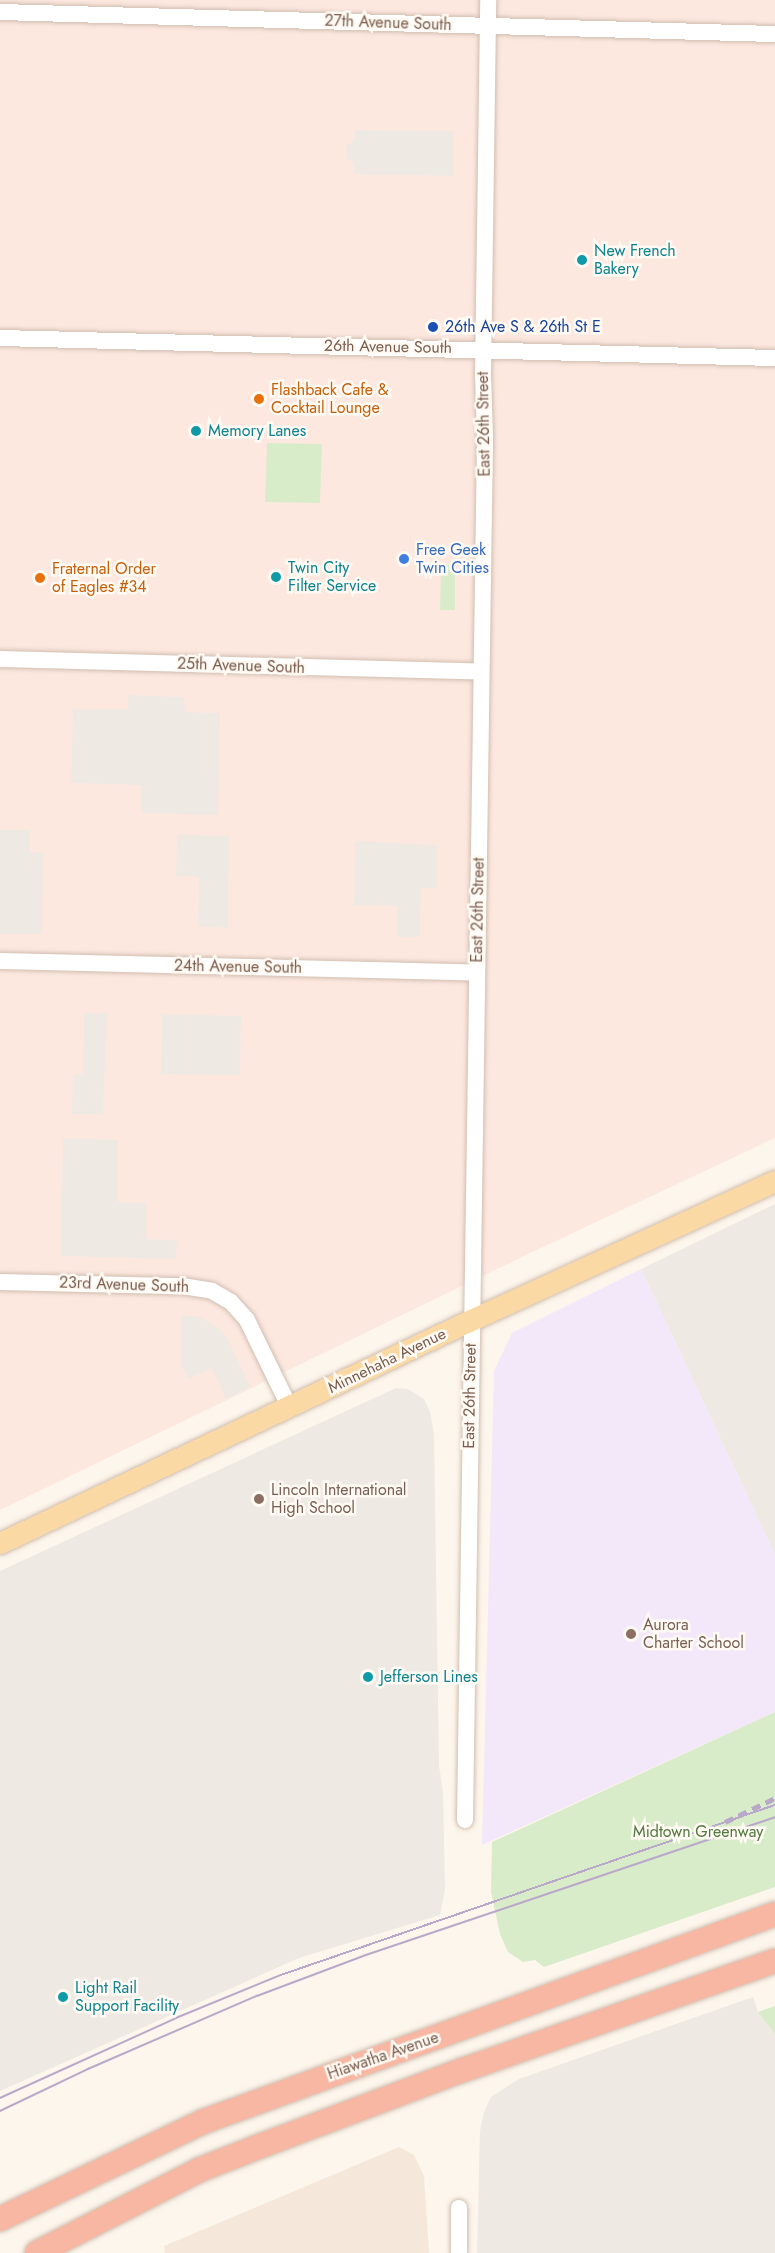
<!DOCTYPE html>
<style>
body{margin:0}
#map{position:relative;width:775px;height:2253px;overflow:hidden;background:#fdf6ec;font-family:Jost,sans-serif}
div>[style]{position:absolute}
.residential>*{inset:0;background:#f5e8da}
.commercial>*{inset:0;background:#fde8e0}
.industrial>*{inset:0;background:#efe9e4}
.education>*{inset:0;background:#f3e8fa}
.green>*{inset:0;background:#d8ecc9}
.roads{filter:drop-shadow(0 0 2px #d1beb0) drop-shadow(0 0 2px #d1beb0)}
.minor>*{height:16px;margin:-8px;padding:0 8px;transform-origin:8px;border-radius:8px;background:#fff}
.major>*{height:21px;margin:-10.5px;padding:0 10.5px;transform-origin:10.5px;border-radius:10.5px;background:#fbd9a5}
.highway>*{height:24px;margin:-12px;padding:0 12px;transform-origin:12px;border-radius:12px;background:#f7b7a3}
.tram>*{height:1.5px;margin:-0.75px;padding:0 0.75px;transform-origin:0.75px;border-radius:0.75px;background:#b9a8c9}
.rail>*{height:4.5px;margin-top:-2.25px;transform-origin:0;background:repeating-linear-gradient(90deg,#b9a8c9 0 9px,transparent 0 15px)}
.dots>*{width:16px;height:16px;translate:-50% -50%;box-sizing:border-box;border:3px solid #fffaf3;border-radius:50%}
span{translate:-50% -50%;white-space:nowrap;text-align:center;line-height:1.15;-webkit-text-stroke:5px #fffaf3;paint-order:stroke}
.street-label{font-size:16px;color:#7a5c4d}
.culture-label{font-size:16px;color:#0d838f}
.left{translate:0 -50%;text-align:left}
.transit-label{font-size:16px;color:#164399}
.food-label{font-size:16px;color:#c56008}
.shop-label{font-size:16px;color:#366cbe}
.education-label{font-size:16px;color:#785e54}
.park-label{font-size:16px;color:#537a41}
</style>
<div id="map">
<div class="residential">
<div style="clip-path:polygon(399px 2147px,414px 2155px,424px 2176px,429px 2253px,165px 2253px,164px 2246px)"></div>
</div>
<div class="commercial">
<div style="clip-path:polygon(0 0,775px 0,775px 1138px,526px 1255px,0 1510px)"></div>
</div>
<div class="industrial">
<div style="clip-path:polygon(355px 130px,454px 131px,454px 176px,354px 174px,354px 164px,350px 159px,346px 159px,346px 143px,351px 144px,354px 139px)"></div>
<div style="clip-path:polygon(128px 695px,184px 697px,185px 712px,220px 713px,218px 815px,142px 813px,142px 785px,71px 783px,73px 709px,127px 709px)"></div>
<div style="clip-path:polygon(0 830px,30px 830px,30px 852px,43px 853px,42px 934px,0 934px)"></div>
<div style="clip-path:polygon(177px 835px,229px 836px,228px 928px,198px 926px,199px 877px,176px 876px)"></div>
<div style="clip-path:polygon(355px 841px,437px 845px,437px 888px,421px 888px,420px 937px,397px 937px,397px 906px,354px 905px)"></div>
<div style="clip-path:polygon(84px 1013px,107px 1013px,103px 1114px,72px 1114px,73px 1074px,83px 1074px)"></div>
<div style="clip-path:polygon(162px 1014px,241px 1016px,240px 1075px,161px 1074px)"></div>
<div style="clip-path:polygon(63px 1138px,118px 1140px,118px 1202px,146px 1203px,146px 1239px,177px 1240px,176px 1259px,61px 1256px)"></div>
<div style="clip-path:polygon(775px 1204px,775px 1555px,641px 1269px)"></div>
<div style="clip-path:polygon(181px 1315px,200px 1317px,219px 1329px,227px 1337px,250px 1387px,226px 1399px,212px 1368px,188px 1379px,181px 1364px)"></div>
<div style="clip-path:polygon(396px 1388px,408px 1389px,424px 1399px,430px 1412px,434px 1434px,439px 1765px,443px 1792px,445px 1889px,440px 1915px,299px 1958px,0 2091px,0 1571px)"></div>
<div style="clip-path:polygon(753px 1997px,758px 2012px,775px 2034px,775px 2253px,477px 2253px,480px 2131px,484px 2112px,491px 2097px,519px 2079px)"></div>
</div>
<div class="education">
<div style="clip-path:polygon(641px 1269px,775px 1555px,775px 1712px,482px 1845px,494px 1371px,512px 1333px)"></div>
</div>
<div class="green">
<div style="clip-path:polygon(267px 443px,322px 444px,320px 503px,265px 502px)"></div>
<div style="clip-path:polygon(441px 564px,455px 565px,455px 610px,440px 610px)"></div>
<div style="clip-path:polygon(775px 1712px,775px 1887px,544px 1967px,535px 1960px,523px 1962px,508px 1952px,500px 1934px,491px 1892px,492px 1842px)"></div>
<div style="clip-path:polygon(775px 2006px,775px 2034px,758px 2012px)"></div>
</div>
<div class="roads">
<div class="minor">
<div style="left:0;top:12px;width:775px;rotate:1.63deg"></div>
<div style="left:0;top:338px;width:775px;rotate:1.48deg"></div>
<div style="left:0;top:659px;width:481px;rotate:1.5deg"></div>
<div style="left:0;top:961px;width:477px;rotate:1.4deg"></div>
<div style="left:0;top:1282px;width:182px;rotate:1.3deg"></div>
<div style="left:182px;top:1286px;width:30px;rotate:9deg"></div>
<div style="left:212px;top:1291px;width:22px;rotate:30deg"></div>
<div style="left:231px;top:1302px;width:24px;rotate:48deg"></div>
<div style="left:247px;top:1320px;width:98px;rotate:64deg"></div>
<div style="left:465px;top:1820px;width:1384px;rotate:-89.17deg"></div>
<div style="left:485px;top:436px;width:61px;rotate:-91.9deg"></div>
<div style="left:483px;top:375px;width:375px;rotate:-89.2deg"></div>
<div style="left:459px;top:2253px;width:45px;rotate:-90deg"></div>
</div>
<div class="major">
<div style="left:0;top:1543px;width:521px;rotate:-25.34deg"></div>
<div style="left:471px;top:1320px;width:334px;rotate:-24.6deg"></div>
</div>
<div class="highway">
<div style="left:0;top:2219px;width:227px;rotate:-25.6deg"></div>
<div style="left:205px;top:2121px;width:606px;rotate:-19.96deg"></div>
<div style="left:37px;top:2253px;width:182px;rotate:-27.1deg"></div>
<div style="left:199px;top:2170px;width:60px;rotate:-21.4deg"></div>
<div style="left:255px;top:2148px;width:222px;rotate:-20.6deg"></div>
<div style="left:463px;top:2070px;width:330px;rotate:-19.3deg"></div>
</div>
</div>
<div class="tram">
<div style="left:0;top:2098px;width:193px;rotate:-24.4deg"></div>
<div style="left:176px;top:2018px;width:113px;rotate:-22.3deg"></div>
<div style="left:281px;top:1975px;width:522px;rotate:-18.99deg"></div>
<div style="left:0;top:2111px;width:98px;rotate:-25.5deg"></div>
<div style="left:88px;top:2069px;width:184px;rotate:-23.4deg"></div>
<div style="left:257px;top:1996px;width:116px;rotate:-20.6deg"></div>
<div style="left:366px;top:1955px;width:432px;rotate:-18.6deg"></div>
</div>
<div class="rail">
<div style="left:725px;top:1822px;width:55px;rotate:-25.6deg"></div>
</div>
<div class="dots">
<div style="left:582px;top:260px;background:#0f9aa8"></div>
<div style="left:433px;top:327px;background:#1a4fb4"></div>
<div style="left:259px;top:399px;background:#e8710a"></div>
<div style="left:196px;top:431px;background:#0f9aa8"></div>
<div style="left:404px;top:559px;background:#3f7fe0"></div>
<div style="left:276px;top:577px;background:#0f9aa8"></div>
<div style="left:40px;top:578px;background:#e8710a"></div>
<div style="left:259px;top:1499px;background:#8d6e63"></div>
<div style="left:631px;top:1634px;background:#8d6e63"></div>
<div style="left:368px;top:1677px;background:#0f9aa8"></div>
<div style="left:63px;top:1997px;background:#0f9aa8"></div>
</div>
<div class="street-label">
<span style="left:388px;top:23px;rotate:2deg">27th Avenue South</span>
<span style="left:388px;top:347px;rotate:1deg">26th Avenue South</span>
<span style="left:484px;top:424px;rotate:-91deg">East 26th Street</span>
<span style="left:241px;top:666px;rotate:2deg">25th Avenue South</span>
<span style="left:478px;top:910px;rotate:-89deg">East 26th Street</span>
<span style="left:238px;top:967px;rotate:1deg">24th Avenue South</span>
<span style="left:124px;top:1285px;rotate:2deg">23rd Avenue South</span>
<span style="left:387px;top:1361px;rotate:-26deg">Minnehaha Avenue</span>
<span style="left:470px;top:1396px;rotate:-89deg">East 26th Street</span>
<span style="left:383px;top:2056px;rotate:-19deg">Hiawatha Avenue</span>
</div>
<div class="culture-label">
<span class="left" style="left:594px;top:260px">New French<br>Bakery</span>
<span class="left" style="left:208px;top:431px">Memory Lanes</span>
<span class="left" style="left:288px;top:577px">Twin City<br>Filter Service</span>
<span class="left" style="left:380px;top:1677px">Jefferson Lines</span>
<span class="left" style="left:75px;top:1997px">Light Rail<br>Support Facility</span>
</div>
<div class="transit-label">
<span class="left" style="left:445px;top:327px">26th Ave S &amp; 26th St E</span>
</div>
<div class="food-label">
<span class="left" style="left:271px;top:399px">Flashback Cafe &amp;<br>Cocktail Lounge</span>
<span class="left" style="left:52px;top:578px">Fraternal Order<br>of Eagles #34</span>
</div>
<div class="shop-label">
<span class="left" style="left:416px;top:559px">Free Geek<br>Twin Cities</span>
</div>
<div class="education-label">
<span class="left" style="left:271px;top:1499px">Lincoln International<br>High School</span>
<span class="left" style="left:643px;top:1634px">Aurora<br>Charter School</span>
</div>
<div class="park-label">
<span style="left:698px;top:1832px">Midtown Greenway</span>
</div>
</div>
